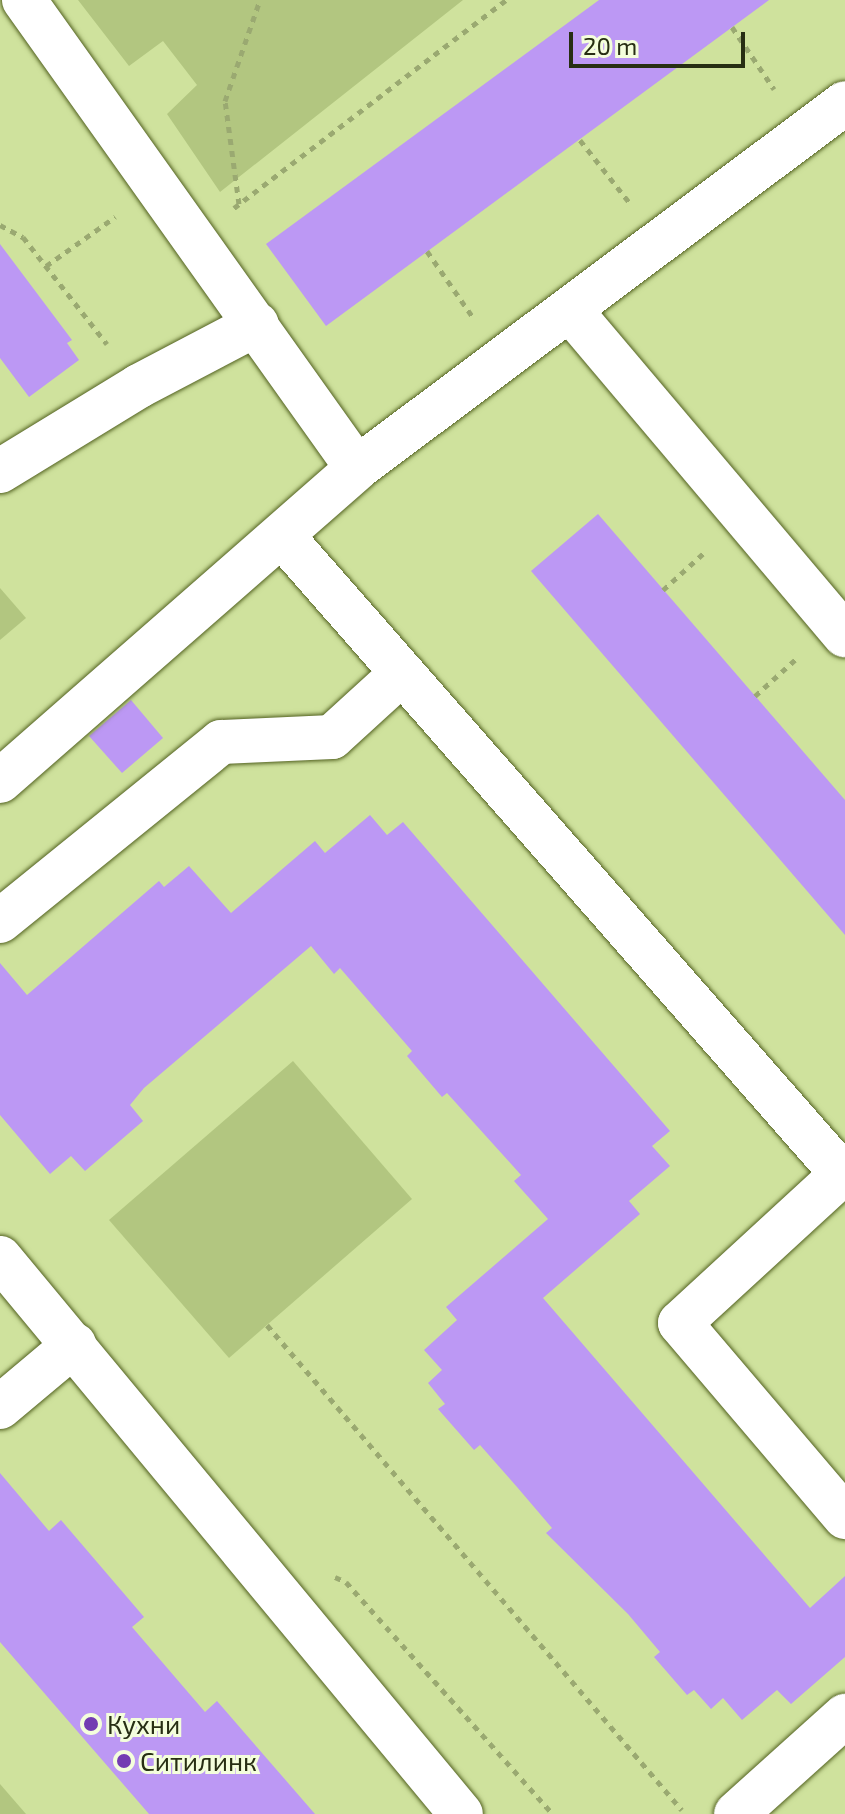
<!DOCTYPE html>
<meta charset="utf-8">
<style>
body{margin:0}
#map{position:relative;width:845px;height:1814px;overflow:hidden;background:#cfe29d;font-family:"Exo 2",sans-serif}
div>[style]{position:absolute}
.green>*{inset:0;background:#b2c680}
.building>*{inset:0;background:#bc98f4}
.path>*{height:5px;margin-top:-2.5px;transform-origin:0;background:repeating-linear-gradient(90deg,#9aa971 0 6px,transparent 0 12px)}
.roads{filter:drop-shadow(0 0 2px #536221) drop-shadow(0 0 2px #536221)}
.minor>*{height:44px;margin:-22px;padding:0 22px;transform-origin:22px;border-radius:22px;background:#fff}
.dots>*{width:22px;height:22px;translate:-50% -50%;box-sizing:border-box;border:4px solid #f4fedc;border-radius:50%}
span{translate:-50% -50%;white-space:nowrap;text-align:center;line-height:1.15;-webkit-text-stroke:6px #f4fedc;paint-order:stroke}
.poi-label{font-size:26px;color:#272e13}
.left{translate:0 -50%;text-align:left}
.scale{position:absolute;left:569px;top:32px;width:176px;height:36px;box-sizing:border-box;border:4px solid #272e13;border-top:0;padding-left:10px;font-size:24px;line-height:28px;white-space:nowrap;color:#272e13;-webkit-text-stroke:6px #f4fedc;paint-order:stroke}
</style>
<div id="map">
<div class="green">
<div style="clip-path:polygon(78px 0,463px 0,220px 192px,167px 114px,197px 85px,163px 41px,129px 66px)"></div>
<div style="clip-path:polygon(0 588px,26px 618px,0 640px)"></div>
<div style="clip-path:polygon(293px 1061px,412px 1199px,229px 1358px,109px 1220px)"></div>
<div style="clip-path:polygon(0 1784px,26px 1814px,0 1814px)"></div>
</div>
<div class="building">
<div style="clip-path:polygon(599px 0,769px 0,326px 326px,266px 244px)"></div>
<div style="clip-path:polygon(0 244px,72px 340px,67px 343px,79px 360px,29px 397px,0 358px)"></div>
<div style="clip-path:polygon(598px 514px,845px 800px,845px 935px,531px 571px)"></div>
<div style="clip-path:polygon(131px 700px,163px 738px,122px 773px,89px 736px)"></div>
<div style="clip-path:polygon(370px 815px,387px 835px,403px 822px,670px 1131px,652px 1146px,670px 1166px,629px 1201px,640px 1214px,543px 1298px,810px 1608px,845px 1576px,845px 1657px,791px 1704px,777px 1690px,742px 1720px,723px 1698px,711px 1709px,694px 1690px,687px 1695px,654px 1657px,660px 1652px,628px 1614px,546px 1533px,552px 1528px,517px 1487px,480px 1445px,474px 1450px,438px 1409px,445px 1404px,428px 1383px,442px 1370px,424px 1350px,457px 1320px,446px 1307px,548px 1219px,514px 1181px,521px 1175px,447px 1093px,442px 1097px,407px 1056px,412px 1051px,340px 968px,334px 974px,311px 946px,144px 1088px,130px 1105px,143px 1121px,85px 1171px,71px 1156px,50px 1174px,0 1115px,0 963px,27px 995px,159px 881px,164px 887px,189px 866px,231px 913px,315px 841px,325px 853px)"></div>
<div style="clip-path:polygon(0 1473px,49px 1531px,61px 1520px,144px 1617px,132px 1627px,205px 1712px,217px 1701px,315px 1814px,149px 1814px,0 1642px)"></div>
</div>
<div class="path">
<div style="left:732px;top:27px;width:75px;rotate:55.9deg"></div>
<div style="left:580px;top:140px;width:79px;rotate:51.7deg"></div>
<div style="left:239px;top:204px;width:104px;rotate:-97.7deg"></div>
<div style="left:225px;top:101px;width:107px;rotate:-70.9deg"></div>
<div style="left:234px;top:208px;width:342px;rotate:-37.4deg"></div>
<div style="left:0;top:225px;width:26px;rotate:28deg"></div>
<div style="left:23px;top:237px;width:136px;rotate:51.9deg"></div>
<div style="left:427px;top:251px;width:79px;rotate:55.3deg"></div>
<div style="left:46px;top:266px;width:85px;rotate:-35.4deg"></div>
<div style="left:663px;top:590px;width:59px;rotate:-42.3deg"></div>
<div style="left:755px;top:696px;width:55px;rotate:-42.1deg"></div>
<div style="left:267px;top:1325px;width:638px;rotate:49.45deg"></div>
<div style="left:335px;top:1577px;width:12px;rotate:24deg"></div>
<div style="left:346px;top:1582px;width:311px;rotate:48.3deg"></div>
</div>
<div class="roads">
<div class="minor">
<div style="left:24px;top:0;width:574px;rotate:54.57deg"></div>
<div style="left:570px;top:310px;width:426px;rotate:49.8deg"></div>
<div style="left:0;top:471px;width:163px;rotate:-31.4deg"></div>
<div style="left:139px;top:386px;width:133px;rotate:-27.7deg"></div>
<div style="left:283px;top:537px;width:847px;rotate:48.73deg"></div>
<div style="left:842px;top:1174px;width:220px;rotate:137.4deg"></div>
<div style="left:680px;top:1323px;width:255px;rotate:49.6deg"></div>
<div style="left:0;top:781px;width:475px;rotate:-41.2deg"></div>
<div style="left:357px;top:468px;width:609px;rotate:-36.79deg"></div>
<div style="left:0;top:921px;width:284px;rotate:-39deg"></div>
<div style="left:221px;top:742px;width:111px;rotate:-2.6deg"></div>
<div style="left:332px;top:737px;width:95px;rotate:-42.4deg"></div>
<div style="left:0;top:1258px;width:722px;rotate:50.34deg"></div>
<div style="left:0;top:1407px;width:97px;rotate:-40deg"></div>
<div style="left:736px;top:1814px;width:147px;rotate:-42deg"></div>
</div>
</div>
<div class="dots">
<div style="left:91px;top:1724px;background:#733cb2"></div>
<div style="left:124px;top:1761px;background:#733cb2"></div>
</div>
<div class="poi-label">
<span class="left" style="left:107px;top:1724px">Кухни</span>
<span class="left" style="left:140px;top:1761px">Ситилинк</span>
</div>
<div class="scale">20 m</div>
</div>
